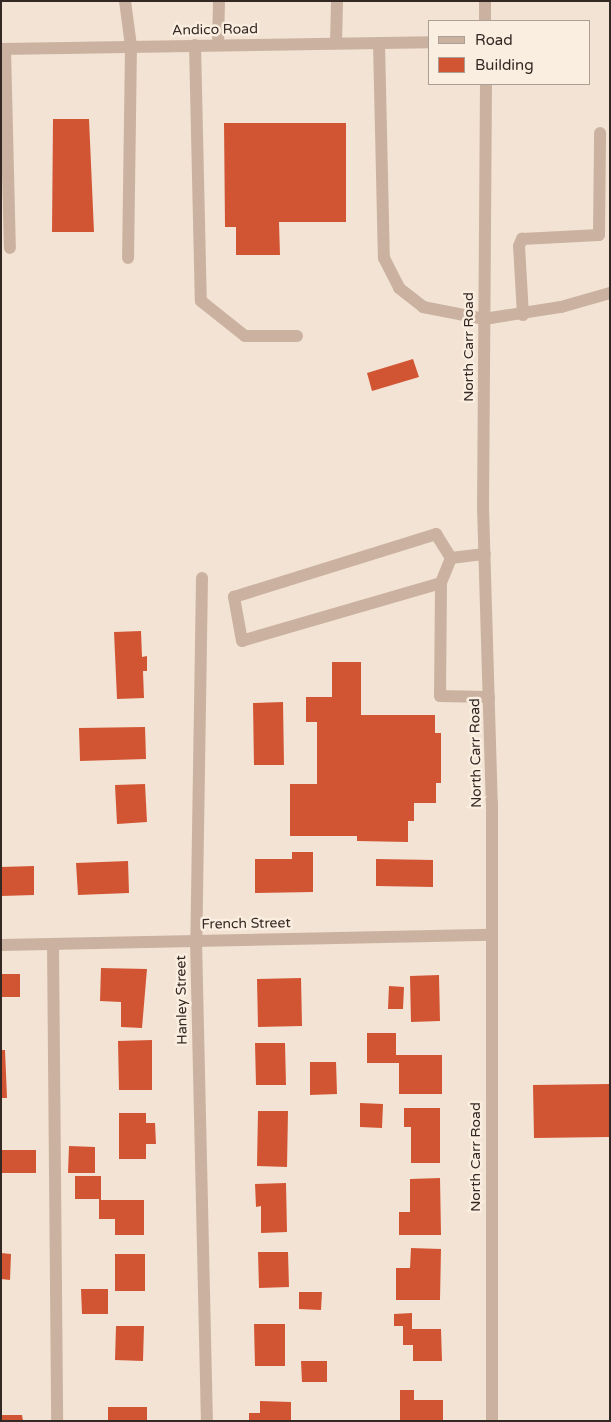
<!DOCTYPE html>
<style>
body{margin:0}
#map{position:relative;width:611px;height:1422px;overflow:hidden;background:#f3e3d4;font-family:"Varela Round",sans-serif}
div>[style]{position:absolute}
.building>*{inset:0;background:#d25533}
.minor>*{height:12px;margin:-6px;padding:0 6px;transform-origin:6px;border-radius:6px;background:#cbb2a0}
span{translate:-50% -50%;white-space:nowrap;text-align:center;line-height:1.15;-webkit-text-stroke:5px #faeee0;paint-order:stroke}
.street-label{font-size:14px;color:#342824}
.frame{position:absolute;inset:0;border:2px solid #342824;pointer-events:none}
.legend{position:absolute;left:428px;top:20px;width:162px;height:65px;box-sizing:border-box;background:#faeee0;border:1px solid #ab9f95;margin:0;padding:6px 9px;list-style:none;font-size:15px;color:#342824}
.legend li{display:flex;align-items:center;gap:10px;height:25px}
.legend b{width:25px;border:1px solid #ab9f95}
</style>
<div id="map">
<div class="building">
<div style="clip-path:polygon(53px 119px,89px 119px,94px 232px,52px 232px)"></div>
<div style="clip-path:polygon(224px 123px,346px 123px,346px 222px,279px 222px,280px 255px,236px 255px,236px 227px,225px 227px)"></div>
<div style="clip-path:polygon(413px 359px,419px 377px,372px 391px,367px 373px)"></div>
<div style="clip-path:polygon(141px 631px,142px 657px,147px 656px,147px 671px,143px 671px,144px 698px,117px 699px,114px 632px)"></div>
<div style="clip-path:polygon(332px 662px,361px 662px,361px 715px,435px 715px,435px 733px,441px 733px,441px 783px,436px 783px,436px 803px,414px 803px,414px 821px,408px 821px,408px 842px,357px 841px,357px 836px,290px 836px,290px 784px,317px 784px,317px 722px,306px 722px,306px 697px,332px 697px)"></div>
<div style="clip-path:polygon(283px 702px,284px 765px,254px 765px,253px 703px)"></div>
<div style="clip-path:polygon(145px 727px,146px 759px,80px 761px,79px 728px)"></div>
<div style="clip-path:polygon(145px 784px,147px 822px,117px 824px,115px 785px)"></div>
<div style="clip-path:polygon(292px 852px,313px 852px,313px 892px,255px 893px,255px 859px,292px 859px)"></div>
<div style="clip-path:polygon(376px 859px,433px 860px,433px 887px,376px 886px)"></div>
<div style="clip-path:polygon(128px 861px,129px 893px,78px 895px,76px 863px)"></div>
<div style="clip-path:polygon(34px 866px,34px 895px,1px 896px,1px 867px)"></div>
<div style="clip-path:polygon(101px 968px,147px 969px,142px 1028px,121px 1027px,121px 1002px,100px 1001px)"></div>
<div style="clip-path:polygon(1px 974px,20px 974px,20px 997px,1px 997px)"></div>
<div style="clip-path:polygon(439px 975px,440px 1021px,411px 1022px,410px 976px)"></div>
<div style="clip-path:polygon(301px 978px,302px 1026px,258px 1027px,257px 979px)"></div>
<div style="clip-path:polygon(389px 986px,404px 987px,403px 1009px,388px 1009px)"></div>
<div style="clip-path:polygon(367px 1033px,396px 1033px,396px 1055px,442px 1055px,442px 1094px,399px 1094px,399px 1063px,367px 1063px)"></div>
<div style="clip-path:polygon(152px 1040px,152px 1090px,119px 1090px,118px 1041px)"></div>
<div style="clip-path:polygon(255px 1043px,285px 1043px,286px 1085px,256px 1085px)"></div>
<div style="clip-path:polygon(1px 1050px,5px 1050px,7px 1098px,1px 1098px)"></div>
<div style="clip-path:polygon(310px 1062px,336px 1062px,337px 1094px,310px 1095px)"></div>
<div style="clip-path:polygon(610px 1084px,610px 1137px,534px 1138px,533px 1085px)"></div>
<div style="clip-path:polygon(360px 1103px,383px 1104px,382px 1128px,360px 1127px)"></div>
<div style="clip-path:polygon(404px 1108px,440px 1108px,440px 1163px,411px 1163px,411px 1127px,404px 1127px)"></div>
<div style="clip-path:polygon(258px 1111px,288px 1111px,287px 1167px,257px 1166px)"></div>
<div style="clip-path:polygon(119px 1113px,146px 1113px,146px 1123px,155px 1123px,156px 1144px,146px 1144px,146px 1159px,119px 1159px)"></div>
<div style="clip-path:polygon(69px 1146px,95px 1147px,95px 1173px,68px 1173px)"></div>
<div style="clip-path:polygon(1px 1150px,36px 1150px,36px 1173px,1px 1173px)"></div>
<div style="clip-path:polygon(75px 1176px,101px 1176px,101px 1200px,144px 1200px,144px 1235px,115px 1235px,115px 1219px,99px 1219px,99px 1199px,75px 1199px)"></div>
<div style="clip-path:polygon(440px 1178px,441px 1235px,399px 1235px,399px 1212px,410px 1212px,410px 1179px)"></div>
<div style="clip-path:polygon(286px 1183px,287px 1232px,261px 1233px,261px 1206px,256px 1207px,255px 1184px)"></div>
<div style="clip-path:polygon(411px 1248px,441px 1249px,440px 1300px,396px 1300px,396px 1268px,410px 1268px)"></div>
<div style="clip-path:polygon(258px 1252px,288px 1252px,289px 1287px,259px 1288px)"></div>
<div style="clip-path:polygon(1px 1253px,11px 1254px,10px 1280px,1px 1279px)"></div>
<div style="clip-path:polygon(115px 1254px,145px 1254px,145px 1291px,115px 1291px)"></div>
<div style="clip-path:polygon(81px 1289px,108px 1289px,108px 1314px,82px 1314px)"></div>
<div style="clip-path:polygon(299px 1292px,322px 1292px,321px 1310px,299px 1309px)"></div>
<div style="clip-path:polygon(412px 1313px,412px 1329px,441px 1329px,442px 1361px,413px 1361px,413px 1345px,403px 1345px,403px 1326px,394px 1326px,394px 1314px)"></div>
<div style="clip-path:polygon(254px 1324px,285px 1324px,285px 1366px,255px 1366px)"></div>
<div style="clip-path:polygon(116px 1326px,144px 1326px,143px 1361px,115px 1360px)"></div>
<div style="clip-path:polygon(301px 1361px,327px 1361px,327px 1382px,302px 1382px)"></div>
<div style="clip-path:polygon(400px 1390px,414px 1390px,414px 1400px,443px 1400px,443px 1421px,400px 1421px)"></div>
<div style="clip-path:polygon(260px 1401px,291px 1402px,291px 1421px,249px 1421px,249px 1413px,260px 1413px)"></div>
<div style="clip-path:polygon(108px 1407px,147px 1407px,147px 1421px,108px 1421px)"></div>
<div style="clip-path:polygon(1px 1415px,22px 1415px,23px 1421px,1px 1421px)"></div>
</div>
<div class="minor">
<div style="left:125px;top:1px;width:45px;rotate:82.4deg"></div>
<div style="left:131px;top:46px;width:212px;rotate:90.8deg"></div>
<div style="left:485px;top:1px;width:20px;rotate:90deg"></div>
<div style="left:336px;top:43px;width:42px;rotate:-88.6deg"></div>
<div style="left:379px;top:43px;width:215px;rotate:88.7deg"></div>
<div style="left:384px;top:258px;width:34px;rotate:63deg"></div>
<div style="left:399px;top:288px;width:31px;rotate:38deg"></div>
<div style="left:423px;top:307px;width:62px;rotate:11.1deg"></div>
<div style="left:484px;top:319px;width:78px;rotate:-8.9deg"></div>
<div style="left:561px;top:307px;width:51px;rotate:-15.9deg"></div>
<div style="left:195px;top:45px;width:256px;rotate:88.7deg"></div>
<div style="left:201px;top:301px;width:56px;rotate:38.5deg"></div>
<div style="left:245px;top:336px;width:52px"></div>
<div style="left:218px;top:45px;width:44px;rotate:-88.7deg"></div>
<div style="left:1px;top:49px;width:429px;rotate:-0.9deg"></div>
<div style="left:5px;top:49px;width:199px;rotate:88.6deg"></div>
<div style="left:486px;top:84px;width:423px;rotate:90.4deg"></div>
<div style="left:483px;top:507px;width:296px;rotate:88.3deg"></div>
<div style="left:492px;top:803px;width:618px;rotate:90deg"></div>
<div style="left:523px;top:315px;width:69px;rotate:-93.3deg"></div>
<div style="left:519px;top:246px;width:8px;rotate:-67deg"></div>
<div style="left:522px;top:239px;width:77px;rotate:-3deg"></div>
<div style="left:599px;top:235px;width:102px;rotate:-89.4deg"></div>
<div style="left:451px;top:558px;width:27px;rotate:112deg"></div>
<div style="left:441px;top:583px;width:207px;rotate:163.8deg"></div>
<div style="left:242px;top:641px;width:45px;rotate:-100.3deg"></div>
<div style="left:234px;top:597px;width:212px;rotate:-17.3deg"></div>
<div style="left:436px;top:534px;width:28px;rotate:58deg"></div>
<div style="left:451px;top:558px;width:34px;rotate:-7deg"></div>
<div style="left:202px;top:578px;width:362px;rotate:90.9deg"></div>
<div style="left:196px;top:940px;width:481px;rotate:88.7deg"></div>
<div style="left:441px;top:583px;width:113px;rotate:90.5deg"></div>
<div style="left:440px;top:696px;width:49px;rotate:1.2deg"></div>
<div style="left:53px;top:944px;width:477px;rotate:89.5deg"></div>
<div style="left:1px;top:945px;width:490px;rotate:-1.2deg"></div>
</div>
<div class="street-label">
<span style="left:215px;top:30px;rotate:-1deg">Andico Road</span>
<span style="left:469px;top:347px;rotate:-90deg">North Carr Road</span>
<span style="left:476px;top:753px;rotate:-91deg">North Carr Road</span>
<span style="left:246px;top:924px;rotate:-1deg">French Street</span>
<span style="left:182px;top:1000px;rotate:-91deg">Hanley Street</span>
<span style="left:476px;top:1157px;rotate:-90deg">North Carr Road</span>
</div>
<div class="frame"></div>
<ul class="legend">
<li><b style="height:6px;background:#cbb2a0"></b>Road</li>
<li><b style="height:14px;background:#d25533"></b>Building</li>
</ul>
</div>
